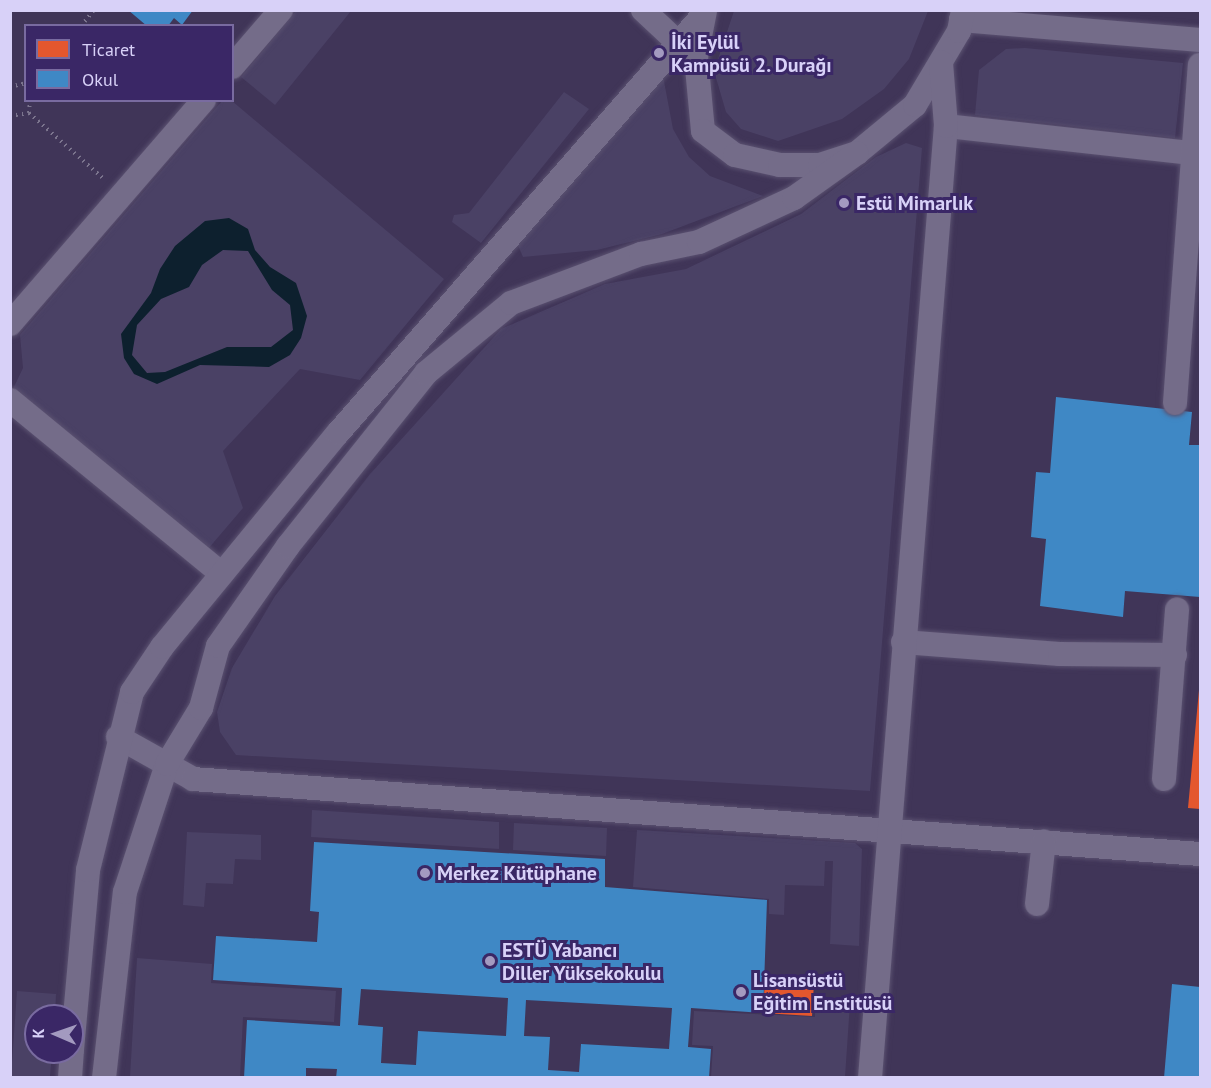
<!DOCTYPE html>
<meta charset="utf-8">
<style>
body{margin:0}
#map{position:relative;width:1211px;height:1088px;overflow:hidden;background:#403558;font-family:"PT Sans",sans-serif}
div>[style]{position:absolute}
.green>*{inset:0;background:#4a4165}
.water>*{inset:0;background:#0d202e}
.shops>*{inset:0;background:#e4572e}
.schools>*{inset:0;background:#3f88c5}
.path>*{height:4px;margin-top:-2px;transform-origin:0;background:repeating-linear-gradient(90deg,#7c758e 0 1.5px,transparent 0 6px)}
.roads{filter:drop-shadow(0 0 2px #5a5170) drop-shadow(0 0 2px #5a5170)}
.minor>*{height:24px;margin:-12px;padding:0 12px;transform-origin:12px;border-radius:12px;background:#746c89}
.dots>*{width:16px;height:16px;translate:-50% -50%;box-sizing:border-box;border:3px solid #3a2766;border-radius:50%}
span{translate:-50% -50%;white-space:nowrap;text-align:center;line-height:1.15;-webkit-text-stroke:6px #3a2766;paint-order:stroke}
.poi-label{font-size:20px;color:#d8d1f8;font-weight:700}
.left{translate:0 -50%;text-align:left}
.frame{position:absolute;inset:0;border:12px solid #d8d1f8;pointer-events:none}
.legend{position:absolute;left:24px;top:24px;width:210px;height:78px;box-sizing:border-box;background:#3a2766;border:2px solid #796ba0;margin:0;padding:8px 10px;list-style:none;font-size:18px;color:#d8d1f8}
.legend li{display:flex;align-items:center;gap:12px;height:30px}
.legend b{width:30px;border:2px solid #796ba0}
.north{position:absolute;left:24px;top:1004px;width:60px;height:60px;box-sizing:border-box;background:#3a2766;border:2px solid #796ba0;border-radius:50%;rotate:272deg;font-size:16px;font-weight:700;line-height:24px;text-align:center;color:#d8d1f8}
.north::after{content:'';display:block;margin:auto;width:21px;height:27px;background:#a39ac0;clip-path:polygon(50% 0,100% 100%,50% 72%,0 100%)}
</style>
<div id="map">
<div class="green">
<div style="clip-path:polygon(296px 11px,351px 11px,275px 105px,241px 77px)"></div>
<div style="clip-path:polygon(734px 11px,734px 10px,928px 11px,909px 59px,884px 89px,842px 119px,778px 141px,741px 129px,726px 112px,714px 71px)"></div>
<div style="clip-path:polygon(1025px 48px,1183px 63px,1175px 138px,975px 115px,979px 70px,1006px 49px)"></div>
<div style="clip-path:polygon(663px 76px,673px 129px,689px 157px,710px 176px,763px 196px,662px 234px,597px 250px,523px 257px,517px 243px)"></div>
<div style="clip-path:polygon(564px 92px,589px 109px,481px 243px,452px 222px,454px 215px,469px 213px)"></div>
<div style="clip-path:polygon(222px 101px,232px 101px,444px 279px,360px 380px,300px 369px,223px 451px,243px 508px,208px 549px,11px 393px,23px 368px,20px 335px)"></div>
<div style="clip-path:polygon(906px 143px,922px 148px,870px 791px,236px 755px,220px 732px,217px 712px,232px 668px,275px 596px,370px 474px,501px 329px,605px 284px,686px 269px,801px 214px,876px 157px)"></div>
<div style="clip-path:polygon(312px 810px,499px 822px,499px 849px,311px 837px)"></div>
<div style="clip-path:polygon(514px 823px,607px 828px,606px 856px,513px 850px)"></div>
<div style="clip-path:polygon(637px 830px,855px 843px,862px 849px,859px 946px,830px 944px,833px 861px,825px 861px,824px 886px,785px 885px,784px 915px,769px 914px,769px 899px,633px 887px)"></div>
<div style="clip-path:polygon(187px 832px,261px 835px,261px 860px,235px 859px,233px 884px,206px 883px,204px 907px,183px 905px)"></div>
<div style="clip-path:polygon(137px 958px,212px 964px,211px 983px,336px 991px,334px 1022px,243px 1017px,240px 1077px,130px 1077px)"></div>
<div style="clip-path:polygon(17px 991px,56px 994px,55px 1016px,36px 1016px,36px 1052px,52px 1052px,50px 1077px,11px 1077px)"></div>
<div style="clip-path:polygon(815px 999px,850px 1003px,845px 1077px,711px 1077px,713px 1046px,692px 1045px,694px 1011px,815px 1017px)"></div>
</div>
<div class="water">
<div style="clip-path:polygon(evenodd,229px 218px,248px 229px,255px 250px,270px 267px,296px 283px,307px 316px,301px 338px,290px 355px,269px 367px,200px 365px,157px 384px,134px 374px,124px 358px,121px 334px,151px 293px,160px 269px,175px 246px,205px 221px,229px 218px,223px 250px,248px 251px,272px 290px,290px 305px,293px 330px,271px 347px,227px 347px,165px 372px,147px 373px,132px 355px,137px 325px,161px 299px,189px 287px,202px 265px,223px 250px)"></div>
</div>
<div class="shops">
<div style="clip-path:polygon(1199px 690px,1200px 690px,1200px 809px,1188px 808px)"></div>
<div style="clip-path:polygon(765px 980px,814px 983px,812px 1016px,763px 1013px)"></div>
</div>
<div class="schools">
<div style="clip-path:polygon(128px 10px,193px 10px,182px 25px,174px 18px,168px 26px,147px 26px)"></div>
<div style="clip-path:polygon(1056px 397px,1192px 412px,1189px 445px,1200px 445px,1200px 597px,1125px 591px,1123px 617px,1040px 606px,1046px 539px,1031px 537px,1036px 472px,1050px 473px)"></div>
<div style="clip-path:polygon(evenodd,314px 842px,605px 859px,605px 887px,767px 900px,763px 1013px,691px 1008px,688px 1047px,711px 1049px,709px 1078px,336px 1078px,337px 1069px,306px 1068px,306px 1078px,244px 1078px,247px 1020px,340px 1026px,342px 988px,213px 980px,216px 936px,317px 942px,319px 912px,310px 911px,314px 842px,361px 989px,508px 998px,506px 1036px,418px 1031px,416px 1065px,381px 1063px,383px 1027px,358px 1025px,361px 989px,314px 842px,526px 1000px,672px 1008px,669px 1049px,581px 1044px,579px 1072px,548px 1070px,550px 1037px,524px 1036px,526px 1000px)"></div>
<div style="clip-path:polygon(1172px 984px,1200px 987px,1200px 1078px,1164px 1078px)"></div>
</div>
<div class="path">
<div style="left:81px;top:26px;width:21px;rotate:-51deg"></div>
<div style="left:10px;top:87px;width:16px;rotate:-14deg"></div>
<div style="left:29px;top:113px;width:101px;rotate:41.4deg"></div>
<div style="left:10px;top:116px;width:19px;rotate:-9deg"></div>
<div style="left:29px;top:113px;width:13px;rotate:-86deg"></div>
</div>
<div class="roads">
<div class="minor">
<div style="left:643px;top:10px;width:44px;rotate:43.2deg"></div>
<div style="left:966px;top:10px;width:11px;rotate:117deg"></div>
<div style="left:961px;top:20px;width:240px;rotate:4.8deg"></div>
<div style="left:705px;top:11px;width:47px;rotate:101.1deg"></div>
<div style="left:696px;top:57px;width:74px;rotate:84.6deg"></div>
<div style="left:703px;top:131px;width:40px;rotate:37deg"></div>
<div style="left:735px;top:155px;width:46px;rotate:12.5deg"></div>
<div style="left:780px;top:165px;width:40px"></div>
<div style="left:820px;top:165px;width:39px;rotate:-18deg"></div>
<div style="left:857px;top:153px;width:75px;rotate:-39.6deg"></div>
<div style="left:915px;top:105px;width:86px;rotate:-59.3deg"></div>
<div style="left:959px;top:31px;width:21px;rotate:-79deg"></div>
<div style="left:232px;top:67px;width:75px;rotate:-49.3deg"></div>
<div style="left:946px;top:126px;width:256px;rotate:6.3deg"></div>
<div style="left:10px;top:324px;width:296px;rotate:-49.1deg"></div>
<div style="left:10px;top:400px;width:274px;rotate:39.4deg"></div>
<div style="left:1175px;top:403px;width:339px;rotate:-85.8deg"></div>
<div style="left:903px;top:642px;width:157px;rotate:4.4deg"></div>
<div style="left:1060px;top:654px;width:115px;rotate:0.5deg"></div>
<div style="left:118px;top:737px;width:86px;rotate:29.2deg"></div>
<div style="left:193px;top:779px;width:1010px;rotate:4.26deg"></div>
<div style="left:1164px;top:779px;width:170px;rotate:-85.6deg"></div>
<div style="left:1037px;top:904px;width:63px;rotate:-83.7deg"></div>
<div style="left:72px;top:1050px;width:181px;rotate:-84.9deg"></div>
<div style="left:88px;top:870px;width:183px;rotate:-76.1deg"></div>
<div style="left:132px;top:692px;width:54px;rotate:-56.3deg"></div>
<div style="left:162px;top:647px;width:277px;rotate:-50.6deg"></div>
<div style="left:338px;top:433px;width:555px;rotate:-48.87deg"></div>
<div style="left:70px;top:1078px;width:26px;rotate:-86deg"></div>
<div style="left:104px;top:1078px;width:187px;rotate:-83.6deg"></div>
<div style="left:125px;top:892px;width:135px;rotate:-71.8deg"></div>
<div style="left:167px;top:764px;width:66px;rotate:-58.7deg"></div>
<div style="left:201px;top:708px;width:64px;rotate:-74.7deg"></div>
<div style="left:218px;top:646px;width:122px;rotate:-55deg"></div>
<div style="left:288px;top:546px;width:221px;rotate:-51.4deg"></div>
<div style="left:426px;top:373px;width:110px;rotate:-39.5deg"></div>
<div style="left:511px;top:303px;width:139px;rotate:-20.7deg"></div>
<div style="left:641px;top:254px;width:59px;rotate:-11.7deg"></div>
<div style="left:699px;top:242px;width:105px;rotate:-24.9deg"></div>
<div style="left:794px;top:198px;width:77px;rotate:-35.5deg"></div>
<div style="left:870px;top:1078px;width:955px;rotate:-85.44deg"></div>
<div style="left:946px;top:126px;width:64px;rotate:-94.5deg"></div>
</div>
</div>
<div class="dots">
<div style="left:659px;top:53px;background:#a39ac0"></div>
<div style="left:844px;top:203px;background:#a39ac0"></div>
<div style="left:425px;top:873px;background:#a39ac0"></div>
<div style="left:490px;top:961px;background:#a39ac0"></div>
<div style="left:741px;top:992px;background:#a39ac0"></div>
</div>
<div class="poi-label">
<span class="left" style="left:671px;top:54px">İki Eylül<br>Kampüsü 2. Durağı</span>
<span class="left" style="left:856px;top:203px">Estü Mimarlık</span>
<span class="left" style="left:437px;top:873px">Merkez Kütüphane</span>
<span class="left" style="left:502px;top:962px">ESTÜ Yabancı<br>Diller Yüksekokulu</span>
<span class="left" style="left:753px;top:992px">Lisansüstü<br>Eğitim Enstitüsü</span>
</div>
<div class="frame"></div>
<ul class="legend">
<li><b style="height:16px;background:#e4572e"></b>Ticaret</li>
<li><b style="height:16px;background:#3f88c5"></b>Okul</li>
</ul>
<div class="north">K</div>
</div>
